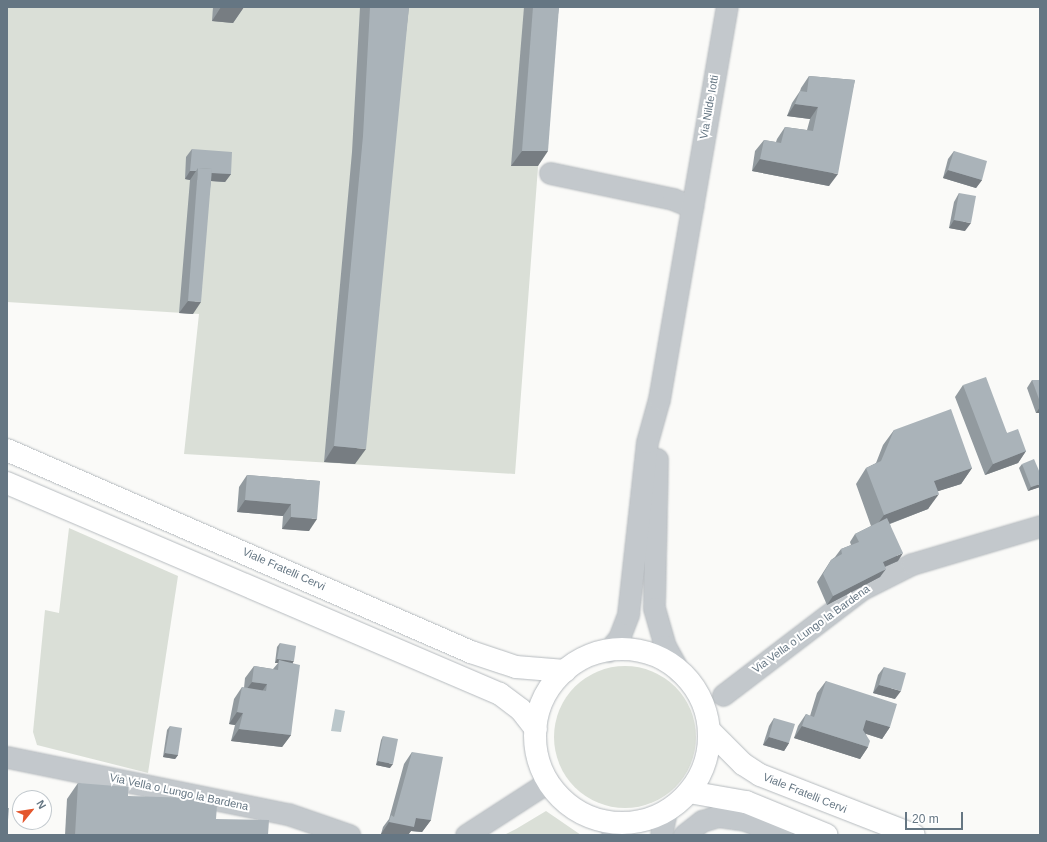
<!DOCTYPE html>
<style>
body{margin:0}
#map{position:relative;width:1047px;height:842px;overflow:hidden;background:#fafaf8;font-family:Helvetica,sans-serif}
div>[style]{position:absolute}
.green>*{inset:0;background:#dadfd7}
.round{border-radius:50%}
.water>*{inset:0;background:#bbc7cb}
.roads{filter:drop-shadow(0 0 1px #b5babe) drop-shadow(0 0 1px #b5babe)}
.minor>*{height:21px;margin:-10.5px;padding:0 10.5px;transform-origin:10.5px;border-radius:10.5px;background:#c3c8cc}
.major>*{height:22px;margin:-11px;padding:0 11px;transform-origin:11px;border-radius:11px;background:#fff}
.major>.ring{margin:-11px;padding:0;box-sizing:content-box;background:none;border:22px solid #fff;border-radius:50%}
.wall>*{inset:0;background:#929a9f}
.shaded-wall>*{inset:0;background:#777d82}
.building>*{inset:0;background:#aab3b9}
span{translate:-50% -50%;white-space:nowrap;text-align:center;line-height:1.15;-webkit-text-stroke:4px #fff;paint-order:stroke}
.street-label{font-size:11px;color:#657683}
.frame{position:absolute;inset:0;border:8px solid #657683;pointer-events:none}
.north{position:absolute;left:12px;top:790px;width:40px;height:40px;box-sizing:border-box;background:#fff;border:1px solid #c1c8cd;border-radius:50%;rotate:60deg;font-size:11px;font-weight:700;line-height:16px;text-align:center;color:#657683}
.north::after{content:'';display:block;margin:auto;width:14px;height:18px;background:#e4572e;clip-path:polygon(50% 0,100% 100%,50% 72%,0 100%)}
.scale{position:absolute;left:905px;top:812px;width:58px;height:18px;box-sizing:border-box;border:2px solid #657683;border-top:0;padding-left:5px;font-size:12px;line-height:14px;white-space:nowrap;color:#657683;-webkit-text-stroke:3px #fff;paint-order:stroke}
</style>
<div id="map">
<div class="green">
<div style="clip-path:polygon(7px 7px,550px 7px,515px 474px,184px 454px,199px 314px,7px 302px)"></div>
<div style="clip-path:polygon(69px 528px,178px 576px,148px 773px,37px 745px,33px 732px,45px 610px,59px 613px)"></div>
<div class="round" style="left:554px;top:666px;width:142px;height:142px"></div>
<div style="clip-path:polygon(546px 811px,581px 835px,504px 835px,516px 829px)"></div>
</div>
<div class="water">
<div style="clip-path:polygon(335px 709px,345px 711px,341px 732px,331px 731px)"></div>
</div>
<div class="roads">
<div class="minor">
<div style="left:550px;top:173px;width:126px;rotate:11.9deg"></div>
<div style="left:673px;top:199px;width:21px;rotate:23deg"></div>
<div style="left:657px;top:459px;width:149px;rotate:91.2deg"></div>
<div style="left:654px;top:608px;width:40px;rotate:74deg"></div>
<div style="left:665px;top:646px;width:29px;rotate:61deg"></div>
<div style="left:608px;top:651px;width:17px;rotate:-50deg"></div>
<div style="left:619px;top:638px;width:26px;rotate:-69deg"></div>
<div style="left:628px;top:614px;width:173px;rotate:-83.7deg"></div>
<div style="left:647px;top:442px;width:45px;rotate:-74.4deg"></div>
<div style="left:659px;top:399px;width:398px;rotate:-80.2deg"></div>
<div style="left:723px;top:695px;width:175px;rotate:-37.3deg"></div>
<div style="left:862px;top:589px;width:56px;rotate:-26.6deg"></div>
<div style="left:912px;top:564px;width:134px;rotate:-16.5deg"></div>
<div style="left:7px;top:757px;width:287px;rotate:11.5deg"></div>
<div style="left:288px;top:814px;width:65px;rotate:19deg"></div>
<div style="left:608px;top:822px;width:15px;rotate:62deg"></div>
<div style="left:466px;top:835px;width:98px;rotate:-32.9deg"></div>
<div style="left:661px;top:835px;width:24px;rotate:-78deg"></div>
<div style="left:684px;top:835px;width:23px;rotate:-38deg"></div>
<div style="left:702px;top:821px;width:17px;rotate:-17deg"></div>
<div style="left:718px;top:816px;width:27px;rotate:8deg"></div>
<div style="left:745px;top:820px;width:40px;rotate:22deg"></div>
</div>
<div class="major">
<div style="left:7px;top:450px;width:506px;rotate:23.53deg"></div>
<div style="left:471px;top:652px;width:47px;rotate:18.4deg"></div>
<div style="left:516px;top:667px;width:49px;rotate:4.7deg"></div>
<div style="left:7px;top:483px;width:536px;rotate:23.17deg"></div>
<div style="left:500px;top:694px;width:26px;rotate:37deg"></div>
<div style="left:521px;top:710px;width:24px;rotate:52deg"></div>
<div class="ring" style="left:535px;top:649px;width:152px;height:152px"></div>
<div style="left:709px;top:730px;width:48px;rotate:45deg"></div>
<div style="left:743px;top:764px;width:20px;rotate:33deg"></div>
<div style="left:760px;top:775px;width:165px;rotate:21.3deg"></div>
<div style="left:689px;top:792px;width:58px;rotate:10deg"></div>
<div style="left:746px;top:802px;width:87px;rotate:22.2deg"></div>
</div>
</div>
<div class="wall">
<div style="clip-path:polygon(213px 7px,244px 7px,233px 23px,212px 21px)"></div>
<div style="clip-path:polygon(360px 7px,409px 7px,355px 464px,324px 462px,352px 152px)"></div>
<div style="clip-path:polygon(524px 7px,559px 7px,538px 166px,511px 166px)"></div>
<div style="clip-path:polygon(809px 76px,855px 80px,829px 186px,752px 171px,755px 151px,764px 140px,776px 142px,777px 139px,785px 127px,807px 130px,810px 119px,787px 116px,792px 103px,800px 91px,801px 88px)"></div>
<div style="clip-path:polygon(192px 149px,231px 174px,225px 182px,211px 181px,193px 314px,179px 313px,190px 180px,185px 179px,186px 157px)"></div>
<div style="clip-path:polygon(954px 151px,982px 180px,976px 188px,943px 178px,948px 159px)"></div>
<div style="clip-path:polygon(959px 193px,965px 231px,949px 228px,954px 202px)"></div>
<div style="clip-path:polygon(1032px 380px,1040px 380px,1040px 413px,1036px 413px,1027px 388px)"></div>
<div style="clip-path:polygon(963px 385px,1007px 433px,1026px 451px,1018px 463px,985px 475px,955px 397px)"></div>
<div style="clip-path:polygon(894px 430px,972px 468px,961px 484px,938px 491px,928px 509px,890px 524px,898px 561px,885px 567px,880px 577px,827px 605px,817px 582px,831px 560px,835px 557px,841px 549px,851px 545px,850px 542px,855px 534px,871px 526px,856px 484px,866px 468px,876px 463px,883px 445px)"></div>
<div style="clip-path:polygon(1022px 464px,1040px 487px,1028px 491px,1019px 468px)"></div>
<div style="clip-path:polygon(247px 475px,320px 481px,309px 531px,282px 529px,283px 516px,237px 512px,239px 487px)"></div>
<div style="clip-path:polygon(280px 643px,293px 663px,291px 735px,282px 747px,231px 741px,235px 725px,229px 724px,234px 699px,242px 687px,244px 688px,245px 678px,254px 666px,273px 669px,278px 663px,275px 663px,277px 647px)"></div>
<div style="clip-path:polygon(884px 667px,895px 699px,873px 693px,878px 675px)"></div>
<div style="clip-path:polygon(826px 681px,890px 727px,882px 739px,866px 734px,868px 747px,860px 759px,794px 738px,798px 726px,806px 714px,810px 716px,817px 693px)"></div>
<div style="clip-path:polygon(774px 718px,789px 743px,784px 751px,763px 745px,769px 726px)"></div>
<div style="clip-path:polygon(170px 726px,178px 755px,175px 759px,163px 757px,167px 730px)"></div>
<div style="clip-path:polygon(383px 736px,390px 768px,376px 765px,381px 740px)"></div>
<div style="clip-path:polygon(412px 752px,431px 820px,422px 832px,411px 831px,408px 835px,385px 835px,381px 834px,383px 827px,389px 819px,404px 764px)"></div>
<div style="clip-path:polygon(78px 783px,216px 819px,268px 835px,65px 835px,67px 799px)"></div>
</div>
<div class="shaded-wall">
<div style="clip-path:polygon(221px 7px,244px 7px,233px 23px,212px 21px)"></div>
<div style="clip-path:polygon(795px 104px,818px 107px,810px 119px,787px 116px)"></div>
<div style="clip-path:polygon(522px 151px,548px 151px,538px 166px,511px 166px)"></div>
<div style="clip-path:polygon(760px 159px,838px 174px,829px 186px,752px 171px)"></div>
<div style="clip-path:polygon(948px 170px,982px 180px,976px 188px,943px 178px)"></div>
<div style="clip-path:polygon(190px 171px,196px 171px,190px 180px,185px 179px)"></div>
<div style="clip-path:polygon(198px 172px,231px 174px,225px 182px,197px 180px)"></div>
<div style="clip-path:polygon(954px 220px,971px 223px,965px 231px,949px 228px)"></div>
<div style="clip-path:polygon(188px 301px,201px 302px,193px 314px,179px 313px)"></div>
<div style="clip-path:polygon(1040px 407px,1040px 413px,1036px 413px)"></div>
<div style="clip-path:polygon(334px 446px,366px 449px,355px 464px,324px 462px)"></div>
<div style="clip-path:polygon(1026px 451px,1018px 463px,985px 475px,993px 464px)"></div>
<div style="clip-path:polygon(972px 468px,961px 484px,923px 496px,934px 481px)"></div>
<div style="clip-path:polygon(1040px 484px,1040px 487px,1028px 491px,1031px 487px)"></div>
<div style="clip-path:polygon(939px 494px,928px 509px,873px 530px,884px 515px)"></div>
<div style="clip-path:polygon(245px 500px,291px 504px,283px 516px,237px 512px)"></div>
<div style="clip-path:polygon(291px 517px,317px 519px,309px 531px,282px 529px)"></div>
<div style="clip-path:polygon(903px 553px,898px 561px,877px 570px,883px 562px)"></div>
<div style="clip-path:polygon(886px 569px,880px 577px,827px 605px,833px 596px)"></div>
<div style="clip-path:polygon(277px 659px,294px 661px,291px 665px,279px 660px,278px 663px,275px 663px)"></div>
<div style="clip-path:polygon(252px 682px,267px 684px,259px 696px,243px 694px)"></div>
<div style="clip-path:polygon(879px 685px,901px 691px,895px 699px,873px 693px)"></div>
<div style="clip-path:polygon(237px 712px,243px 713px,235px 725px,229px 724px)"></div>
<div style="clip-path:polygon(866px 720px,890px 727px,882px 739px,858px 731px)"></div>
<div style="clip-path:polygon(802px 726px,868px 747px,860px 759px,794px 738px)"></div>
<div style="clip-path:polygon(239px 729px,291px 735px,282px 747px,231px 741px)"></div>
<div style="clip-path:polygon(769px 737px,789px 743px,784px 751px,763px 745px)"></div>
<div style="clip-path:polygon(165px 753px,178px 755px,175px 759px,163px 757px)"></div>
<div style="clip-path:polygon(378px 761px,393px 764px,390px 768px,376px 765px)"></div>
<div style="clip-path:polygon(416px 818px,431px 820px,422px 832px,411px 831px,408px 835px,385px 835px,381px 834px,389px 822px)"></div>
</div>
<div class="building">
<div style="clip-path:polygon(370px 7px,409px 7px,366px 449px,334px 446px,363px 136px)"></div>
<div style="clip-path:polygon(533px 7px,559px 7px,548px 151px,522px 151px)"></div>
<div style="clip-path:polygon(809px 76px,855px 80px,838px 174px,760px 159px,764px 140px,781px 143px,785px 127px,813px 131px,818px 107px,795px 104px,800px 91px,807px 92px)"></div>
<div style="clip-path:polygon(192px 149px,232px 152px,231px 174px,211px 173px,212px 169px,198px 168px,196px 171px,190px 171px)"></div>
<div style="clip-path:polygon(954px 151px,987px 161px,982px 180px,948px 170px)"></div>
<div style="clip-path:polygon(198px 168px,212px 169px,201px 302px,188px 301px)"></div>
<div style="clip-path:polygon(959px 193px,976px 196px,971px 223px,954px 220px)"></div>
<div style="clip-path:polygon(986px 377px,1007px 433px,1018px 429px,1026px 451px,993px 464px,963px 385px)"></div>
<div style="clip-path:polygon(1032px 380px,1040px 380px,1040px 402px)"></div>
<div style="clip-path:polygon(951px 409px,972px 468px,934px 481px,939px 494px,884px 515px,866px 468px,881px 461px,894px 430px)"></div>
<div style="clip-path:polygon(1034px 459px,1040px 473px,1040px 484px,1031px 487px,1022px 464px)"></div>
<div style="clip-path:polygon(247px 475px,320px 481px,317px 519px,291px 517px,291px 504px,245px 500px)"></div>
<div style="clip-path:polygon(887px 518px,903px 553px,883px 562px,886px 569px,833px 596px,823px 574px,831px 560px,842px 554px,841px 549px,859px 542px,855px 534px)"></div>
<div style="clip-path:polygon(280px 643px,296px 646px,294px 661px,277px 659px)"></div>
<div style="clip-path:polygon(279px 660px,300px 665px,291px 735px,239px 729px,243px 713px,237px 712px,242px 687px,266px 691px,267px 684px,252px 682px,254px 666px,278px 670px)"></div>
<div style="clip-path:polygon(884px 667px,906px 673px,901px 691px,879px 685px)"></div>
<div style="clip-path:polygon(826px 681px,897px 704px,890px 727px,866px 720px,863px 730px,870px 741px,868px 747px,802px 726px,806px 714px,814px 717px)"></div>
<div style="clip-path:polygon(774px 718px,795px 724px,789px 743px,769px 737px)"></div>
<div style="clip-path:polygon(170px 726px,182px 728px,178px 755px,165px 753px)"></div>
<div style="clip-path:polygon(383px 736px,398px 739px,393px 764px,378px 761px)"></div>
<div style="clip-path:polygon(412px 752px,443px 757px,431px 820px,416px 818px,414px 827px,389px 822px,391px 815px,394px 817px)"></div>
<div style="clip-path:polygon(78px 783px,128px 787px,128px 796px,194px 798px,217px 805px,216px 819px,269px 820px,268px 835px,75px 835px)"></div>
<div style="clip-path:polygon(7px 808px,9px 808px,7px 832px)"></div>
</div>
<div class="street-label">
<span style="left:709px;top:107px;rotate:-80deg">Via Nilde Iotti</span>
<span style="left:284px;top:569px;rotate:24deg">Viale Fratelli Cervi</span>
<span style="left:811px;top:629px;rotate:-36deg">Via Vella o Lungo la Bardena</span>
<span style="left:179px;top:792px;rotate:12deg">Via Vella o Lungo la Bardena</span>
<span style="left:805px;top:793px;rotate:22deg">Viale Fratelli Cervi</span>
</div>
<div class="frame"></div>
<div class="north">N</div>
<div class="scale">20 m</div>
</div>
